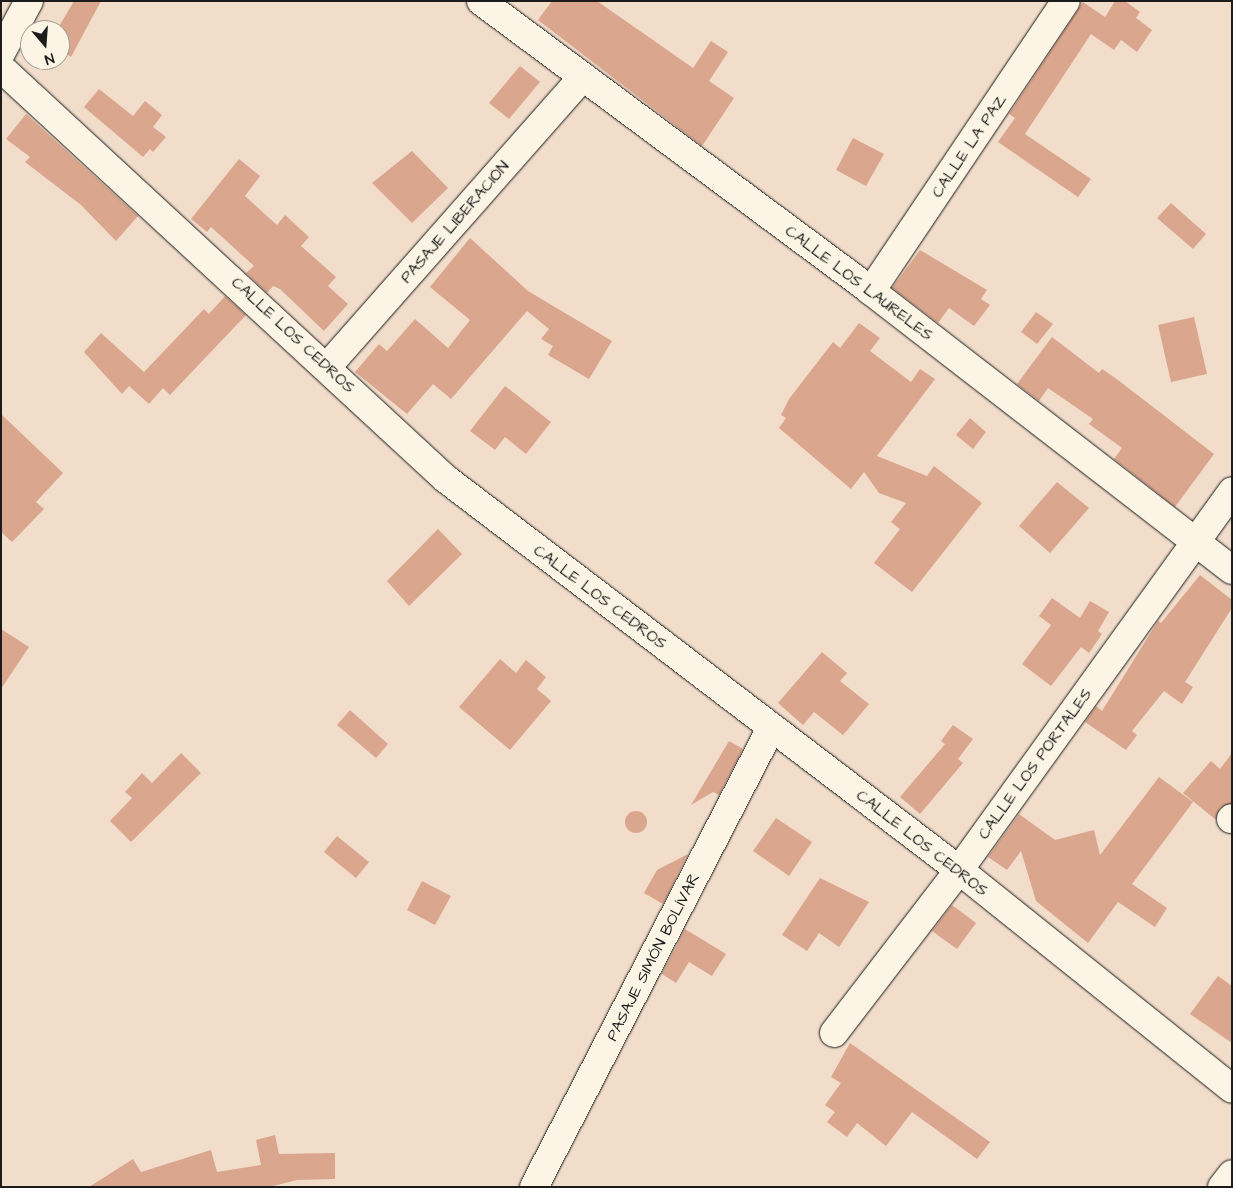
<!DOCTYPE html>
<meta charset="utf-8">
<style>
body{margin:0}
#map{position:relative;width:1233px;height:1188px;overflow:hidden;background:#f2ddcb;font-family:"Architects Daughter",sans-serif}
div>[style]{position:absolute}
.building>*{inset:0;background:#daa68e}
.round{border-radius:50%}
.roads{filter:drop-shadow(0 0 1px #1c1c1c) drop-shadow(0 0 1px #1c1c1c)}
.minor>*{height:28px;margin:-14px;padding:0 14px;transform-origin:14px;border-radius:14px;background:#fcf5e5}
span{translate:-50% -50%;white-space:nowrap;text-align:center;line-height:1.15;-webkit-text-stroke:4px #fcf5e5;paint-order:stroke}
.street-label{font-size:16px;color:#1c1c1c}
.frame{position:absolute;inset:0;border:2px solid #1c1c1c;pointer-events:none}
.north{position:absolute;left:20px;top:20px;width:50px;height:50px;box-sizing:border-box;background:#fcf5e5;border:1px solid #a29e95;border-radius:50%;rotate:162deg;font-size:14px;font-weight:700;line-height:20px;text-align:center;color:#1c1c1c}
.north::after{content:'';display:block;margin:auto;width:18px;height:22px;background:#1c1c1c;clip-path:polygon(50% 0,100% 100%,50% 72%,0 100%)}
</style>
<div id="map">
<div class="building">
<div style="clip-path:polygon(74px 1px,101px 1px,71px 57px,60px 50px,57px 30px)"></div>
<div style="clip-path:polygon(552px 1px,597px 1px,693px 68px,711px 41px,728px 52px,709px 81px,734px 98px,702px 146px,538px 20px)"></div>
<div style="clip-path:polygon(1115px 1px,1125px 1px,1140px 12px,1136px 18px,1152px 30px,1137px 52px,1121px 40px,1114px 50px,1091px 34px,1025px 134px,1091px 179px,1078px 197px,998px 142px,1015px 118px,1009px 114px,1083px 2px,1105px 17px)"></div>
<div style="clip-path:polygon(520px 66px,540px 82px,509px 119px,489px 103px)"></div>
<div style="clip-path:polygon(99px 89px,133px 116px,145px 101px,162px 115px,153px 127px,166px 137px,153px 152px,150px 149px,143px 157px,84px 107px)"></div>
<div style="clip-path:polygon(26px 114px,138px 216px,116px 241px,81px 205px,25px 162px,30px 157px,6px 139px)"></div>
<div style="clip-path:polygon(853px 138px,884px 154px,866px 186px,836px 170px)"></div>
<div style="clip-path:polygon(412px 151px,448px 188px,412px 223px,372px 183px)"></div>
<div style="clip-path:polygon(239px 159px,260px 176px,245px 196px,277px 225px,285px 215px,309px 237px,301px 246px,336px 277px,328px 286px,348px 304px,324px 331px,280px 289px,273px 286px,267px 293px,246px 273px,254px 266px,211px 227px,207px 232px,191px 219px)"></div>
<div style="clip-path:polygon(1171px 203px,1206px 234px,1193px 249px,1157px 218px)"></div>
<div style="clip-path:polygon(470px 238px,528px 291px,612px 341px,589px 379px,548px 355px,553px 346px,541px 339px,549px 329px,527px 311px,451px 399px,433px 384px,407px 414px,355px 372px,379px 344px,387px 351px,415px 319px,448px 348px,470px 320px,430px 287px)"></div>
<div style="clip-path:polygon(920px 250px,987px 290px,981px 299px,990px 305px,974px 326px,949px 308px,938px 323px,892px 288px)"></div>
<div style="clip-path:polygon(225px 296px,246px 315px,170px 395px,163px 388px,149px 404px,129px 386px,122px 394px,84px 352px,101px 333px,144px 372px,204px 309px,209px 314px)"></div>
<div style="clip-path:polygon(1036px 312px,1053px 324px,1037px 344px,1021px 332px)"></div>
<div style="clip-path:polygon(1194px 317px,1207px 374px,1171px 382px,1158px 325px)"></div>
<div style="clip-path:polygon(859px 323px,880px 338px,870px 351px,911px 382px,920px 369px,935px 379px,877px 456px,927px 476px,934px 466px,982px 503px,912px 592px,874px 563px,900px 529px,891px 522px,906px 503px,879px 493px,864px 472px,851px 489px,779px 428px,786px 418px,781px 415px,789px 399px,833px 342px,840px 348px)"></div>
<div style="clip-path:polygon(1052px 337px,1099px 373px,1102px 369px,1118px 380px,1214px 454px,1175px 507px,1114px 459px,1122px 448px,1089px 424px,1093px 419px,1048px 388px,1039px 401px,1017px 384px)"></div>
<div style="clip-path:polygon(505px 386px,551px 422px,526px 454px,505px 437px,495px 450px,470px 431px)"></div>
<div style="clip-path:polygon(1px 414px,63px 473px,36px 502px,44px 509px,12px 542px,1px 532px)"></div>
<div style="clip-path:polygon(970px 418px,986px 432px,973px 449px,956px 435px)"></div>
<div style="clip-path:polygon(1057px 482px,1089px 508px,1050px 553px,1019px 526px)"></div>
<div style="clip-path:polygon(438px 529px,462px 554px,409px 606px,387px 581px)"></div>
<div style="clip-path:polygon(1200px 575px,1232px 600px,1232px 608px,1185px 682px,1193px 687px,1182px 704px,1164px 691px,1132px 731px,1137px 735px,1126px 750px,1085px 722px,1096px 706px,1102px 711px,1158px 621px,1161px 623px)"></div>
<div style="clip-path:polygon(1052px 598px,1080px 618px,1090px 601px,1109px 612px,1098px 631px,1102px 634px,1089px 653px,1081px 647px,1051px 686px,1022px 664px,1051px 625px,1039px 616px)"></div>
<div style="clip-path:polygon(1px 629px,29px 647px,1px 689px)"></div>
<div style="clip-path:polygon(822px 652px,847px 673px,840px 681px,869px 704px,843px 735px,814px 712px,803px 725px,778px 703px)"></div>
<div style="clip-path:polygon(500px 659px,516px 673px,526px 660px,546px 677px,537px 689px,551px 701px,510px 750px,459px 707px)"></div>
<div style="clip-path:polygon(350px 710px,388px 744px,376px 758px,337px 725px)"></div>
<div style="clip-path:polygon(953px 725px,973px 739px,958px 759px,963px 763px,920px 814px,900px 797px,945px 744px,941px 741px)"></div>
<div style="clip-path:polygon(729px 741px,743px 749px,719px 795px,713px 792px,691px 805px)"></div>
<div style="clip-path:polygon(181px 753px,201px 773px,131px 842px,110px 821px,132px 798px,125px 792px,142px 773px,152px 783px)"></div>
<div style="clip-path:polygon(1232px 753px,1232px 803px,1220px 808px,1216px 820px,1183px 793px,1211px 761px,1220px 769px)"></div>
<div style="clip-path:polygon(1159px 777px,1193px 802px,1132px 884px,1167px 908px,1155px 927px,1118px 902px,1088px 943px,1036px 901px,1021px 851px,1007px 870px,988px 857px,1019px 814px,1055px 840px,1094px 830px,1100px 855px)"></div>
<div class="round" style="left:625px;top:811px;width:22px;height:22px"></div>
<div style="clip-path:polygon(776px 818px,812px 842px,789px 876px,753px 851px)"></div>
<div style="clip-path:polygon(337px 836px,369px 862px,356px 878px,324px 852px)"></div>
<div style="clip-path:polygon(688px 854px,663px 904px,644px 893px,657px 870px)"></div>
<div style="clip-path:polygon(820px 878px,869px 902px,839px 947px,819px 933px,807px 951px,782px 935px)"></div>
<div style="clip-path:polygon(422px 881px,451px 896px,435px 925px,407px 910px)"></div>
<div style="clip-path:polygon(952px 905px,976px 923px,957px 949px,932px 931px)"></div>
<div style="clip-path:polygon(685px 929px,726px 954px,712px 976px,689px 962px,676px 983px,662px 974px)"></div>
<div style="clip-path:polygon(1218px 976px,1232px 986px,1232px 1043px,1190px 1014px)"></div>
<div style="clip-path:polygon(850px 1043px,990px 1142px,977px 1159px,912px 1112px,886px 1146px,857px 1123px,847px 1137px,827px 1122px,835px 1112px,825px 1105px,841px 1083px,831px 1077px)"></div>
<div style="clip-path:polygon(275px 1135px,279px 1154px,335px 1153px,335px 1179px,297px 1180px,269px 1187px,89px 1187px,133px 1159px,141px 1172px,211px 1150px,217px 1172px,261px 1165px,256px 1140px)"></div>
</div>
<div class="roads">
<div class="minor">
<div style="left:481px;top:1px;width:486px;rotate:36.6deg"></div>
<div style="left:871px;top:291px;width:456px;rotate:37.7deg"></div>
<div style="left:1px;top:53px;width:59px;rotate:-61.7deg"></div>
<div style="left:1px;top:68px;width:606px;rotate:42.73deg"></div>
<div style="left:446px;top:479px;width:645px;rotate:37.31deg"></div>
<div style="left:959px;top:870px;width:350px;rotate:38.7deg"></div>
<div style="left:871px;top:291px;width:349px;rotate:-56.1deg"></div>
<div style="left:327px;top:367px;width:387px;rotate:-48.6deg"></div>
<div style="left:1231px;top:819px;width:1px;rotate:-45deg"></div>
<div style="left:834px;top:1033px;width:205px;rotate:-52.5deg"></div>
<div style="left:959px;top:870px;width:467px;rotate:-54.2deg"></div>
<div style="left:534px;top:1187px;width:517px;rotate:-62.69deg"></div>
<div style="left:1222px;top:1187px;width:16px;rotate:-52deg"></div>
</div>
</div>
<div class="street-label">
<span style="left:969px;top:146px;rotate:-56deg">CALLE LA PAZ</span>
<span style="left:455px;top:222px;rotate:-49deg">PASAJE LIBERACIÓN</span>
<span style="left:859px;top:283px;rotate:37deg">CALLE LOS LAURELES</span>
<span style="left:293px;top:335px;rotate:43deg">CALLE LOS CEDROS</span>
<span style="left:600px;top:597px;rotate:37deg">CALLE LOS CEDROS</span>
<span style="left:1035px;top:764px;rotate:-54deg">CALLE LOS PORTALES</span>
<span style="left:922px;top:843px;rotate:38deg">CALLE LOS CEDROS</span>
<span style="left:653px;top:957px;rotate:-63deg">PASAJE SIMÓN BOLÍVAR</span>
</div>
<div class="frame"></div>
<div class="north">N</div>
</div>
